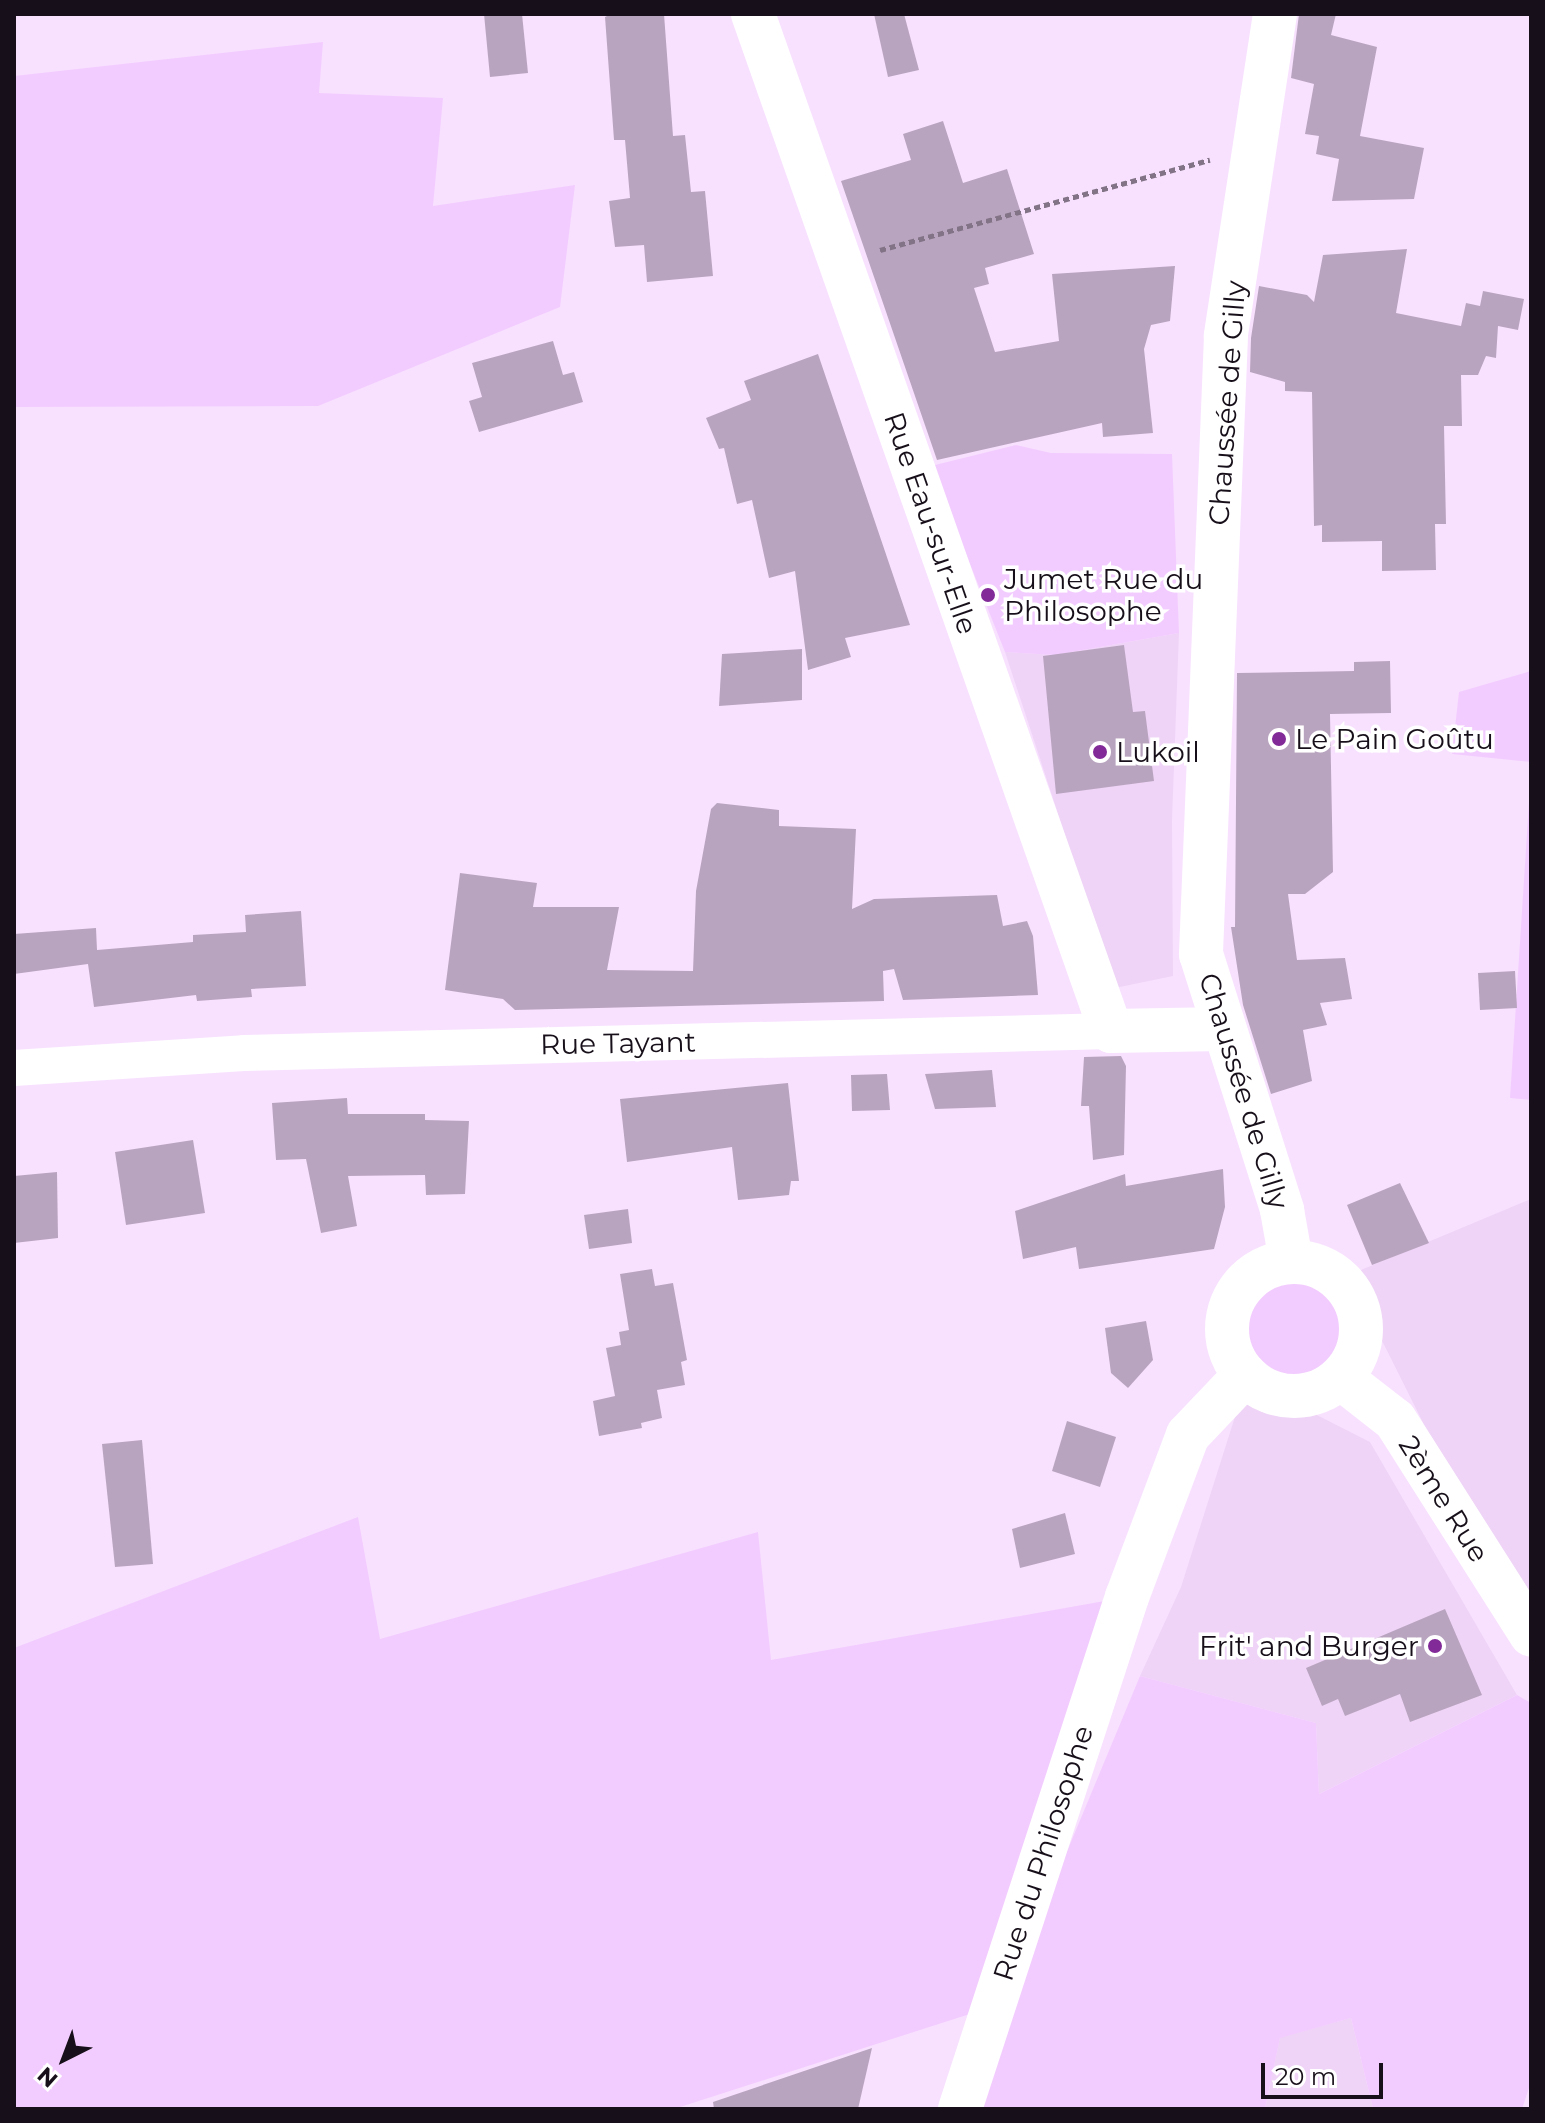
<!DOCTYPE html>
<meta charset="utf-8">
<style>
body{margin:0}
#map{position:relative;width:1545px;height:2123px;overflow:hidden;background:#f8e1ff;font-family:Montserrat,sans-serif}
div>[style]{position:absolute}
.built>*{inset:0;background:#efd4f7}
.green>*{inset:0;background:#f3ccff}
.round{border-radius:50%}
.building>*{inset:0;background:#b9a4c0}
.path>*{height:5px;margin-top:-2.5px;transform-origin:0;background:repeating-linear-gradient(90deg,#827386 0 6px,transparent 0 10px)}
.street>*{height:36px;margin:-18px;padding:0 18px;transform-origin:18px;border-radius:18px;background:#fff}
.secondary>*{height:44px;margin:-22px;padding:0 22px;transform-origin:22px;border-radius:22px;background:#fff}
.secondary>.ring{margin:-22px;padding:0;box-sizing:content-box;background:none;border:44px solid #fff;border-radius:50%}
.dots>*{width:22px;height:22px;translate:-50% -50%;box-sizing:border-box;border:4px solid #fff;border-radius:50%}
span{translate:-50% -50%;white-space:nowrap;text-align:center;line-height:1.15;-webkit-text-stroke:7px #fff;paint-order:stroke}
.street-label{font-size:28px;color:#170f19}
.poi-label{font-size:28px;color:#170f19}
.left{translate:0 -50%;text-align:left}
.right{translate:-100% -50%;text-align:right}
.frame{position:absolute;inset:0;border:16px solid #170f19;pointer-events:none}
.north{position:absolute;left:24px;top:2019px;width:80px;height:80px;-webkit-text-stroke:6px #fff;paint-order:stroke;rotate:222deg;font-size:22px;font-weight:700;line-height:32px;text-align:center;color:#170f19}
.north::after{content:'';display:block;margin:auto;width:28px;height:36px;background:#170f19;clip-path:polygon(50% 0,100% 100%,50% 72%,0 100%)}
.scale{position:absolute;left:1261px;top:2063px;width:122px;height:36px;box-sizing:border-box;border:4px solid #170f19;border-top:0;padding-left:10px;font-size:24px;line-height:28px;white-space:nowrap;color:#170f19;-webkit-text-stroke:6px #fff;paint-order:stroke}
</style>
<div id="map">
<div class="built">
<div style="clip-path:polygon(1179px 633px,1172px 820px,1173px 976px,1115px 988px,1005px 652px,1055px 655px)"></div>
<div style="clip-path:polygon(1531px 1199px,1531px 1638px,1349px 1275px)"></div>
<div style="clip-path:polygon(1239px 1404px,1303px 1408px,1370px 1442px,1517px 1695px,1319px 1794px,1316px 1723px,1140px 1676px,1181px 1587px)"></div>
<div style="clip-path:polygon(1351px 2018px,1373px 2109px,1265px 2109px,1280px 2037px)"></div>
</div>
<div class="green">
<div style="clip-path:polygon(323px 42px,319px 93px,443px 98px,433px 206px,575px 185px,560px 307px,318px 406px,14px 407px,14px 76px)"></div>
<div style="clip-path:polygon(1016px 445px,1051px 453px,1172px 454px,1179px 633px,1055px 655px,1005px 652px,931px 466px)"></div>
<div style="clip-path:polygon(1531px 671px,1531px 762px,1452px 754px,1459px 692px)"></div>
<div style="clip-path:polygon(1531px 771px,1531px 1100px,1510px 1098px)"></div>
<div class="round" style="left:1228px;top:1262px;width:132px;height:132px"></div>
<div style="clip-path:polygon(358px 1517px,380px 1639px,758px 1532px,771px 1660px,1127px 1597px,973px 2013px,674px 2109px,14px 2109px,14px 1648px)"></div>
<div style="clip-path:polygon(1140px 1676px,1316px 1723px,1319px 1794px,1517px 1695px,1531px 1703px,1531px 2082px,1522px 2109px,1373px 2109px,1351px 2018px,1280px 2038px,1265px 2109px,960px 2109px)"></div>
</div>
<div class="building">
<div style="clip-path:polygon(484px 14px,522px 14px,528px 73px,490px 77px)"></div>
<div style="clip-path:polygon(611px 14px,664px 14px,673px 136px,685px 135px,691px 192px,705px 191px,713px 276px,647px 282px,644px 245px,615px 247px,609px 201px,630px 198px,625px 140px,614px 140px,605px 17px)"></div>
<div style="clip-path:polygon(874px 14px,904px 14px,919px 70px,888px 77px)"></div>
<div style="clip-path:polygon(1299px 14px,1336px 14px,1331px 35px,1377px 47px,1360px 136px,1424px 148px,1414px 199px,1332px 201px,1339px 159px,1316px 154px,1319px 136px,1305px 134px,1314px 84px,1291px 78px)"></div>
<div style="clip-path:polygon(943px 121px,963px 183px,1007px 169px,1034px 254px,985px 268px,989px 284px,974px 288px,995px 352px,1059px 341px,1052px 274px,1175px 266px,1170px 321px,1151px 325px,1144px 349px,1153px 433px,1103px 437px,1102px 423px,937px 460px,841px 181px,911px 160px,903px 134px)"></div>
<div style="clip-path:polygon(1407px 249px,1396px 313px,1461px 326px,1466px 303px,1480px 306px,1483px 291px,1524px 299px,1518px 330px,1498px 326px,1496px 358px,1486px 356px,1478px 375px,1461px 375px,1462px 426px,1444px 426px,1446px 524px,1435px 524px,1436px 570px,1382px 571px,1382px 541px,1322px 542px,1322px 525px,1314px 526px,1312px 392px,1285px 391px,1285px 382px,1250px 372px,1251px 338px,1259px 286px,1307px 295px,1314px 302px,1323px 255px)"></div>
<div style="clip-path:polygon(553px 341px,563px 375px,574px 372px,583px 402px,479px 432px,469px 401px,482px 397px,472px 363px)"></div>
<div style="clip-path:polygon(818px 354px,910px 625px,845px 638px,851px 657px,808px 670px,795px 571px,769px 578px,752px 500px,737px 504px,724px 448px,719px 449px,706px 418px,751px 400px,744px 381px)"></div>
<div style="clip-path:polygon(1124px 645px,1133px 712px,1145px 711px,1154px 781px,1056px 794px,1043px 656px)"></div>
<div style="clip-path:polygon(802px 649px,802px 700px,719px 706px,722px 654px)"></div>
<div style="clip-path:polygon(1390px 661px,1391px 713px,1330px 714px,1333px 872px,1305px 894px,1288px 894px,1297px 960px,1345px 958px,1352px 999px,1320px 1003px,1327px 1025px,1303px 1030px,1312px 1081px,1271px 1094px,1243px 1005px,1231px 927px,1235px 927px,1237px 673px,1354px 671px,1354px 662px)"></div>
<div style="clip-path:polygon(717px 803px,779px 810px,779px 826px,856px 829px,852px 909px,874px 899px,997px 895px,1003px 926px,1027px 921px,1033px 936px,1038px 995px,903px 1000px,894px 969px,883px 971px,884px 1001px,515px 1010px,503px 999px,445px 990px,460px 873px,537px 883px,533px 907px,619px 907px,607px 970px,693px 971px,696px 891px,711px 809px)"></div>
<div style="clip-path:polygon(301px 911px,306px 986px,251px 989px,252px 997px,197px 1001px,196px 995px,94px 1007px,88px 964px,14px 974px,14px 934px,96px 928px,97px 950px,193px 942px,193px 935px,246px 932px,245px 915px)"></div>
<div style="clip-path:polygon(1515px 971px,1517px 1008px,1480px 1010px,1478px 973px)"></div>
<div style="clip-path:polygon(1121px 1056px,1126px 1066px,1124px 1155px,1093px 1160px,1089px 1106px,1081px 1106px,1084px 1057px)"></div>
<div style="clip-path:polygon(992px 1070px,996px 1107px,935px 1109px,925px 1074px)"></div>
<div style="clip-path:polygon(887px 1074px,890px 1110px,852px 1111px,851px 1075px)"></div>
<div style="clip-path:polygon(788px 1083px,799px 1181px,791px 1181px,789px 1195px,738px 1200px,732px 1147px,627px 1162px,620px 1099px)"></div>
<div style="clip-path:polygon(347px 1098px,348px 1114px,425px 1114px,425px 1120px,469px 1121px,465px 1194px,426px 1195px,425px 1175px,348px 1176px,357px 1226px,321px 1233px,306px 1159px,276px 1160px,272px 1103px)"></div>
<div style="clip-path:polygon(193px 1140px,205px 1213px,126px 1225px,115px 1152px)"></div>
<div style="clip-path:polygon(1223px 1169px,1225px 1207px,1214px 1249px,1079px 1269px,1076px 1247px,1023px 1259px,1015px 1211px,1125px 1174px,1126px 1186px)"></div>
<div style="clip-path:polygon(57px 1172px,58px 1238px,14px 1243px,14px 1176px)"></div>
<div style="clip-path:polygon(1400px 1183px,1429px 1243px,1372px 1265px,1347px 1205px)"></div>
<div style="clip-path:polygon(628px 1209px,632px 1243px,589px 1249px,584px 1215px)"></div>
<div style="clip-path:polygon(652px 1269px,655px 1286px,673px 1283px,687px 1360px,681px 1362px,685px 1385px,657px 1390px,662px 1418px,641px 1423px,642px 1428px,599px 1436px,593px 1401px,615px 1396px,606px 1348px,621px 1345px,619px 1332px,629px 1330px,620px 1274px)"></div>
<div style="clip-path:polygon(1146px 1321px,1153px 1360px,1128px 1388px,1111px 1373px,1105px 1328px)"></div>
<div style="clip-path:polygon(1067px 1421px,1116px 1437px,1100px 1487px,1052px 1471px)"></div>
<div style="clip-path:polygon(142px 1440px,153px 1564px,115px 1567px,102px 1444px)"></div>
<div style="clip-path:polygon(1065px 1513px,1075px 1554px,1020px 1568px,1012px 1529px)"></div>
<div style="clip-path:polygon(1445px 1609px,1482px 1695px,1410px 1722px,1400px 1694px,1345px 1716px,1338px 1699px,1322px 1706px,1306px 1668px)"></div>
<div style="clip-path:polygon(872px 2048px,858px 2109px,714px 2109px,713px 2102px)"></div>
</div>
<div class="path">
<div style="left:880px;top:250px;width:342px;rotate:-15.3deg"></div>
</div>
<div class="street">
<div style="left:14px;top:1068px;width:230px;rotate:-3.7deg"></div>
<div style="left:244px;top:1053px;width:867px;rotate:-1.45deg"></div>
</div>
<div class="secondary">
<div style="left:753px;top:14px;width:1078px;rotate:70.61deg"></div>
<div style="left:1111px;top:1031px;width:111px;rotate:-1deg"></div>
<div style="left:1275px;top:14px;width:326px;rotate:98.7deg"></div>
<div style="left:1226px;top:336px;width:619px;rotate:92.32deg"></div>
<div style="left:1201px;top:954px;width:269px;rotate:72.4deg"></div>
<div style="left:1282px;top:1210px;width:52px;rotate:80deg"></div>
<div class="ring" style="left:1227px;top:1262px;width:90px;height:90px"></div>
<div style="left:1341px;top:1378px;width:68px;rotate:37.9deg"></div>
<div style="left:1395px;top:1420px;width:254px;rotate:57.6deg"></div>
<div style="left:960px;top:2109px;width:539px;rotate:-71.94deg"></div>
<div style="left:1127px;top:1597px;width:173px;rotate:-69.4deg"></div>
<div style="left:1188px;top:1435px;width:83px;rotate:-46.5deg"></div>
</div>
<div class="dots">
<div style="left:988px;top:595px;background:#812a98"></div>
<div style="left:1279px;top:739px;background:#812a98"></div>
<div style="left:1100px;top:752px;background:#812a98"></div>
<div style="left:1435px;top:1646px;background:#812a98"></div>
</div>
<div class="street-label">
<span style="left:1227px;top:403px;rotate:-86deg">Chaussée de Gilly</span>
<span style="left:931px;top:523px;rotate:71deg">Rue Eau-sur-Elle</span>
<span style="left:618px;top:1043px;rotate:-1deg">Rue Tayant</span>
<span style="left:1244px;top:1091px;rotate:73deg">Chaussée de Gilly</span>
<span style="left:1444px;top:1499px;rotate:58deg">2ème Rue</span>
<span style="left:1043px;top:1853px;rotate:-72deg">Rue du Philosophe</span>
</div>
<div class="poi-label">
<span class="left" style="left:1004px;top:595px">Jumet Rue du<br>Philosophe</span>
<span class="left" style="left:1295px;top:739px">Le Pain Goûtu</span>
<span class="left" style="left:1116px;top:752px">Lukoil</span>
<span class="right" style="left:1419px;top:1646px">Frit' and Burger</span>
</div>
<div class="frame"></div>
<div class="north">N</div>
<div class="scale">20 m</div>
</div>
